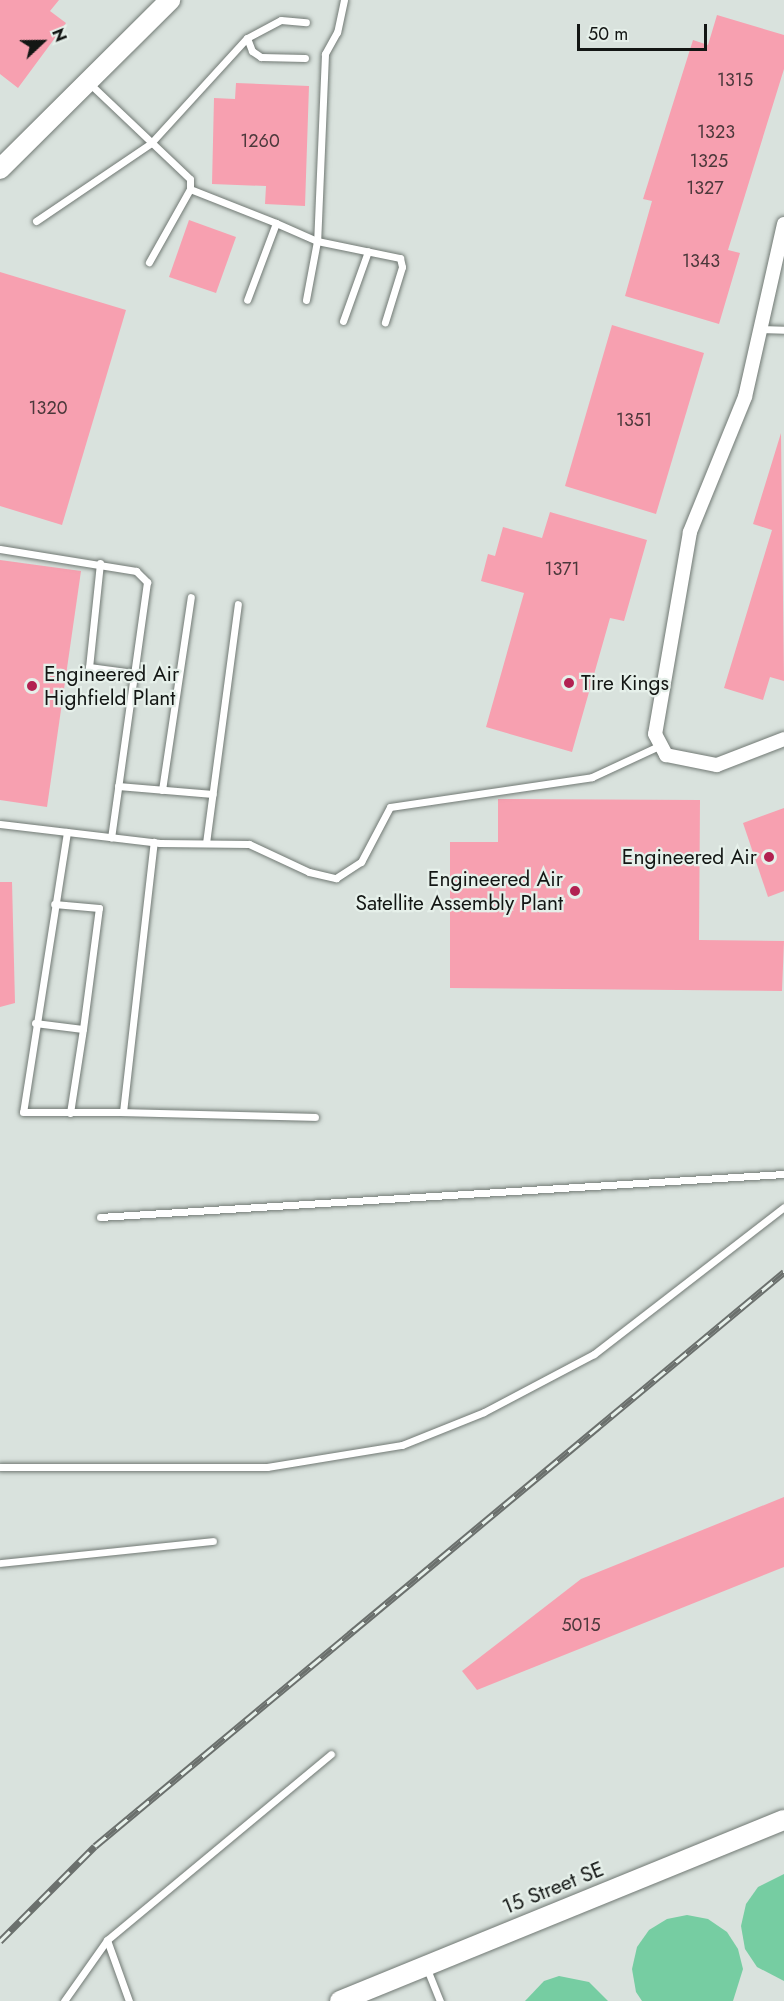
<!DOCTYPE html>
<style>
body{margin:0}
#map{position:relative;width:784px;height:2001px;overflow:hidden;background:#d9e2dd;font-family:Jost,sans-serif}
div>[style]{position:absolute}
.water>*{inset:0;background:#76cda2}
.building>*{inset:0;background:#f7a0b0}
.roads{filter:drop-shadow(0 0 2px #717974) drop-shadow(0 0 2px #717974)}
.lane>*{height:7px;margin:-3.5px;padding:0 3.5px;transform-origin:3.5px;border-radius:3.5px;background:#fff}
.street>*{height:14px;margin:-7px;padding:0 7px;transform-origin:7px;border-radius:7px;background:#fff}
.secondary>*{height:20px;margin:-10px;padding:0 10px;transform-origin:10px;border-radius:10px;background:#fff}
.rail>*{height:7px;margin-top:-3.5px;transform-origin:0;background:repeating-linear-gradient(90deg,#e6f0ea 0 14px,#6b706d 0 28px);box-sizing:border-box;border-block:2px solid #6b706d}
.dots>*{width:16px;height:16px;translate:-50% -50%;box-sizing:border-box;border:3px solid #e6f0ea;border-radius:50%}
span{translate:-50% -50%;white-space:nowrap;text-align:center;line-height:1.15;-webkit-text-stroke:4.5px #e6f0ea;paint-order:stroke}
.number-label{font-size:18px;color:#4c383b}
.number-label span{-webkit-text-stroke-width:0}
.poi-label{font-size:21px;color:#131614}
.left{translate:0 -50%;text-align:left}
.right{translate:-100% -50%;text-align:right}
.street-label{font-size:21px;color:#131614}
.north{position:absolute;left:12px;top:12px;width:60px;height:60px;-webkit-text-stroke:4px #e6f0ea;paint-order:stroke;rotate:68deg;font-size:16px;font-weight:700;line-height:24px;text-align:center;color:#131614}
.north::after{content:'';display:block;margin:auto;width:21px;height:27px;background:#131614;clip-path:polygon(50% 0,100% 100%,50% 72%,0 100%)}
.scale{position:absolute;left:577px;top:24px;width:130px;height:27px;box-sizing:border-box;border:3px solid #131614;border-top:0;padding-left:8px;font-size:18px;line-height:21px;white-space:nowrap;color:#131614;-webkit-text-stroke:4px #e6f0ea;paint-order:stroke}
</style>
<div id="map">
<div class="water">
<div style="clip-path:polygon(784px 1874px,784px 1981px,757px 1967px,745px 1949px,741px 1926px,746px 1904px,758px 1887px)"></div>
<div style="clip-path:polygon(687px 1915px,708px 1919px,727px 1932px,738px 1949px,743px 1969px,733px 2001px,642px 2001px,636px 1992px,632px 1969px,637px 1947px,649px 1930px,667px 1919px)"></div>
<div style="clip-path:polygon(559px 1976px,589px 1982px,608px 2001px,525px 2001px,544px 1981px)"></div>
</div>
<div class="building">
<div style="clip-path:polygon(0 0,59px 0,50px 11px,66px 23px,18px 88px,0 74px)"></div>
<div style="clip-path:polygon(717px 15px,784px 35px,784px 69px,728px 250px,740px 253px,719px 324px,625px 296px,652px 201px,643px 199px,693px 40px,708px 45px)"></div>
<div style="clip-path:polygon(236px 83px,309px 86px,305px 206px,265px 204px,266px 186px,212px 184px,214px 98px,235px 99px)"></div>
<div style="clip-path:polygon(189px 220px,236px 237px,216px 293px,169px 277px)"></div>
<div style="clip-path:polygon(0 272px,126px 310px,62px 525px,0 506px)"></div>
<div style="clip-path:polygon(612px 325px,704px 353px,656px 514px,565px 486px)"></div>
<div style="clip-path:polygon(781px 433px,784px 681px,770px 677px,763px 700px,724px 688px,772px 530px,753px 524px)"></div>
<div style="clip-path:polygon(550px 512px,647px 540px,624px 621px,610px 618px,572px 752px,486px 727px,524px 593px,481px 581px,488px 554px,495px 556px,503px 527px,542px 538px)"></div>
<div style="clip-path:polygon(0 560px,81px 571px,47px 807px,0 800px)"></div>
<div style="clip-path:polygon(498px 799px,700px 800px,699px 940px,784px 941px,782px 991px,450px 988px,450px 842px,498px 842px)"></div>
<div style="clip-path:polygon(784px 808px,784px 891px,768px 897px,743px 823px)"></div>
<div style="clip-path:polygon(0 882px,12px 882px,15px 1003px,0 1007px)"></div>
<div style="clip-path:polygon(784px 1497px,784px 1567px,477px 1690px,462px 1671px,581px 1579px)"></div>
</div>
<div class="roads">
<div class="lane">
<div style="left:344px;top:0;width:33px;rotate:102deg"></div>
<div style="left:337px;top:32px;width:25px;rotate:119deg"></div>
<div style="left:325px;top:54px;width:187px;rotate:92.4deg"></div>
<div style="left:317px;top:241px;width:85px;rotate:11.6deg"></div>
<div style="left:400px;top:258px;width:9px;rotate:77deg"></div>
<div style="left:402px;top:267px;width:58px;rotate:107.2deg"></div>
<div style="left:247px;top:38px;width:14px;rotate:69deg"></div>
<div style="left:252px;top:51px;width:11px;rotate:34deg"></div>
<div style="left:261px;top:57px;width:44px;rotate:1.3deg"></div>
<div style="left:89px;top:83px;width:139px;rotate:43.5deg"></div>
<div style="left:190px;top:179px;width:10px;rotate:90deg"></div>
<div style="left:190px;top:189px;width:84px;rotate:119.3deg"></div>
<div style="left:190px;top:189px;width:92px;rotate:21.6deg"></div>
<div style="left:276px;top:223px;width:82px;rotate:110.6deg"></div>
<div style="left:36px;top:221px;width:139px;rotate:-34.1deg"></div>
<div style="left:151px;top:143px;width:142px;rotate:-47.6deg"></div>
<div style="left:247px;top:38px;width:38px;rotate:-28deg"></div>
<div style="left:281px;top:20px;width:25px;rotate:5deg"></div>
<div style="left:276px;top:223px;width:45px;rotate:23.7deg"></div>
<div style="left:317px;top:241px;width:60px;rotate:100.6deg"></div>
<div style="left:343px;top:321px;width:74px;rotate:-70.3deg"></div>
<div style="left:760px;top:329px;width:24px;rotate:2deg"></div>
<div style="left:0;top:549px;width:138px;rotate:9.2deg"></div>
<div style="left:136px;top:571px;width:16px;rotate:45deg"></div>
<div style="left:147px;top:582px;width:258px;rotate:98deg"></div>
<div style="left:100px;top:563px;width:105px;rotate:96deg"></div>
<div style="left:89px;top:667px;width:45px;rotate:7.6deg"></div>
<div style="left:118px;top:786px;width:95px;rotate:4.8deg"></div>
<div style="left:162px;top:790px;width:195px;rotate:-81.5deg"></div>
<div style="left:0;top:824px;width:161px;rotate:6.8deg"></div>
<div style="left:160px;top:843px;width:89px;rotate:0.6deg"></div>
<div style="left:249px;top:844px;width:66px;rotate:25deg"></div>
<div style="left:309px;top:872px;width:28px;rotate:13deg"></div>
<div style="left:336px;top:878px;width:30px;rotate:-33deg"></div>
<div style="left:361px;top:862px;width:62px;rotate:-62.2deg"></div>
<div style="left:390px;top:807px;width:204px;rotate:-8.4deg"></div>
<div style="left:592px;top:777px;width:76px;rotate:-24.9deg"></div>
<div style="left:67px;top:832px;width:283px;rotate:98.9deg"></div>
<div style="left:23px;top:1112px;width:100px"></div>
<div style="left:123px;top:1112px;width:272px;rotate:-83.5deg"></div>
<div style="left:206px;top:843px;width:241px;rotate:-82.4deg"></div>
<div style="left:35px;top:1023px;width:48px;rotate:7.1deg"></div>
<div style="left:83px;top:1029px;width:122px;rotate:-82.5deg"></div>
<div style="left:99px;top:908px;width:45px;rotate:-174.9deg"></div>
<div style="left:123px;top:1112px;width:192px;rotate:1.5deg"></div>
<div style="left:70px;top:1113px;width:85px;rotate:-81.2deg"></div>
<div style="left:100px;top:1217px;width:685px;rotate:-3.6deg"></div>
<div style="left:0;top:1467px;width:267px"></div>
<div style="left:267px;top:1467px;width:137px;rotate:-9.3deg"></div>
<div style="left:402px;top:1445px;width:88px;rotate:-21.9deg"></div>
<div style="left:484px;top:1412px;width:124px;rotate:-27.8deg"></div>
<div style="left:594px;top:1354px;width:240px;rotate:-37.7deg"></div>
<div style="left:0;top:1563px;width:214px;rotate:-5.9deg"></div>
<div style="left:107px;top:1940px;width:65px;rotate:70.2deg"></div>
<div style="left:427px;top:1969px;width:35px;rotate:68deg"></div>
<div style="left:64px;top:2001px;width:75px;rotate:-54.8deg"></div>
<div style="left:107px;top:1940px;width:291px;rotate:-39.7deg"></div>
</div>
<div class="street">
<div style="left:784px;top:224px;width:177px;rotate:102.7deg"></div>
<div style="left:745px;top:397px;width:146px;rotate:112.2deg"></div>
<div style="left:690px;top:532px;width:205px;rotate:99.8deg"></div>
<div style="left:655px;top:734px;width:24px;rotate:62deg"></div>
<div style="left:666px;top:755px;width:52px;rotate:11.1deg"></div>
<div style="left:717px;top:765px;width:72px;rotate:-21.2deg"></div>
</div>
<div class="secondary">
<div style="left:0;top:169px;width:240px;rotate:-44.8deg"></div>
<div style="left:340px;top:2001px;width:479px;rotate:-22.2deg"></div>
</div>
</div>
<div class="rail">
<div style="left:0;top:1941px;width:134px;rotate:-45deg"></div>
<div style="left:95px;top:1846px;width:897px;rotate:-39.8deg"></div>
</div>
<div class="dots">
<div style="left:569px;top:683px;background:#b22151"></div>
<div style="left:32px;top:686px;background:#b22151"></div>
<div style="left:769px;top:857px;background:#b22151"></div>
<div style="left:575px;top:891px;background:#b22151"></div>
</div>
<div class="number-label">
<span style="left:735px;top:80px">1315</span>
<span style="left:716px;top:132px">1323</span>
<span style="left:260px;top:141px">1260</span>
<span style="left:709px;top:161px">1325</span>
<span style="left:705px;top:188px">1327</span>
<span style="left:701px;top:261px">1343</span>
<span style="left:48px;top:408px">1320</span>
<span style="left:634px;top:420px">1351</span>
<span style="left:562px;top:569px">1371</span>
<span style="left:581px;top:1625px">5015</span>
</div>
<div class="poi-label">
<span class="left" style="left:44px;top:686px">Engineered Air<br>Highfield Plant</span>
<span class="left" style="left:581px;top:683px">Tire Kings</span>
<span class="right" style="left:757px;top:857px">Engineered Air</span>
<span class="right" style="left:563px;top:891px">Engineered Air<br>Satellite Assembly Plant</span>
</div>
<div class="street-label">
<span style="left:553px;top:1888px;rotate:-22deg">15 Street SE</span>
</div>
<div class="north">N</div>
<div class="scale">50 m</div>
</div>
